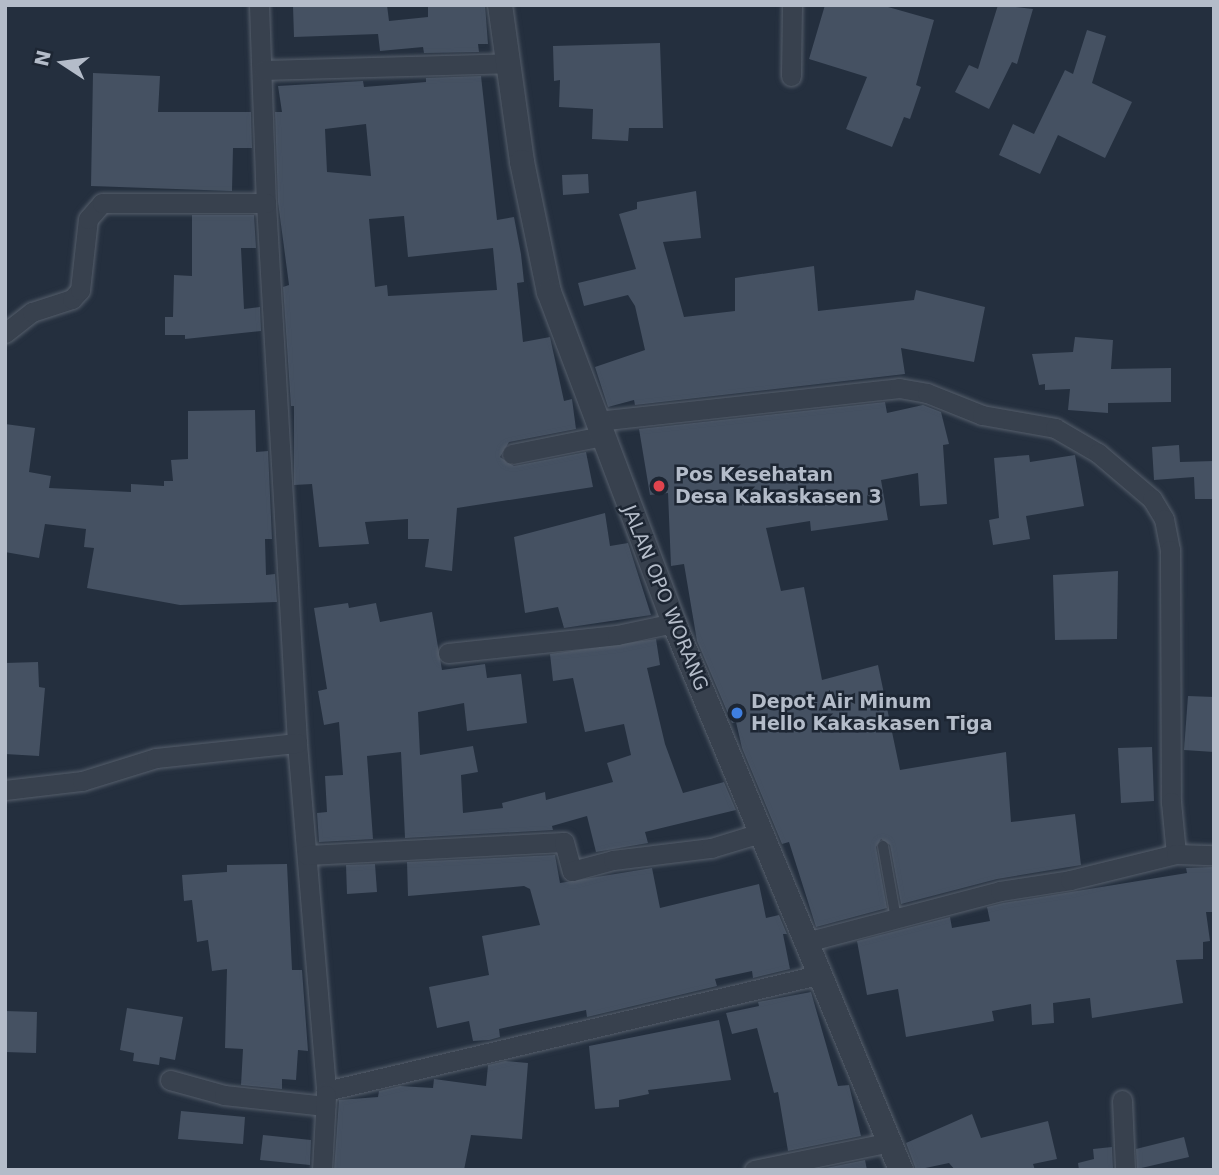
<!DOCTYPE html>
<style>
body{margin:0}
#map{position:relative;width:1219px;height:1175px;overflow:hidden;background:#242f3e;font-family:"DejaVu Sans",sans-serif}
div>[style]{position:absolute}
.building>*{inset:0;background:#455162}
.roads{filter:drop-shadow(0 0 2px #565f6c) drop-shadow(0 0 2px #565f6c)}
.service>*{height:10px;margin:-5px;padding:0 5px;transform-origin:5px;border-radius:5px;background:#38414e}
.minor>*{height:19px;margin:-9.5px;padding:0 9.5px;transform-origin:9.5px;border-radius:9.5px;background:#38414e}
.tertiary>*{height:24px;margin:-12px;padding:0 12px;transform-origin:12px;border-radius:12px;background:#38414e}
.dots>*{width:19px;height:19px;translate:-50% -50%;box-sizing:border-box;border:4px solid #1d2633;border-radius:50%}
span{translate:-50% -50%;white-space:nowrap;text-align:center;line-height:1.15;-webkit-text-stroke:5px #1d2633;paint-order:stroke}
.poi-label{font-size:19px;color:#b4bcc9;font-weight:700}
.left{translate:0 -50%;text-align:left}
.street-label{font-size:19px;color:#b4bcc9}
.frame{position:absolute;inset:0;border:7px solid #b4bcc9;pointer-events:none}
.north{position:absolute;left:28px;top:28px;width:70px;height:70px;-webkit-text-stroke:5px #1d2633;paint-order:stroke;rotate:283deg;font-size:19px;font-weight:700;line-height:28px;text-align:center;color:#b4bcc9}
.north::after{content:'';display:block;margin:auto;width:24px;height:32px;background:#b4bcc9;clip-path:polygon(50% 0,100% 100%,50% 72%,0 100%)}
</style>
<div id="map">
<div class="building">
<div style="clip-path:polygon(387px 5px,389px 21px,428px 17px,428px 5px,485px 5px,488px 44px,478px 44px,479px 52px,424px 53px,423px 47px,380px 51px,378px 34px,294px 37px,293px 6px)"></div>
<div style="clip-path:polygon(825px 5px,881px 5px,934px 20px,916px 85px,921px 87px,910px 119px,904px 117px,892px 147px,846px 129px,867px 77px,809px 59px)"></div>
<div style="clip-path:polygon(998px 5px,1033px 9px,1017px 64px,1012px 62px,989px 109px,955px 92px,969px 65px,978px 69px)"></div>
<div style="clip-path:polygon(1087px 30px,1106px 36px,1092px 83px,1132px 102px,1105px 158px,1058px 135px,1040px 174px,999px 155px,1013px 124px,1034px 134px,1065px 70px,1073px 74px)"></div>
<div style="clip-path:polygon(660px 43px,663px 128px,629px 128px,628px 141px,592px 139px,593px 109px,559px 107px,560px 80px,554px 81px,553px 46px)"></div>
<div style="clip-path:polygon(93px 73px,160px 76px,158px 112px,251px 112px,252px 148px,233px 148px,232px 191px,91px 186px)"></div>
<div style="clip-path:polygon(evenodd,481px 76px,497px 220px,514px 217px,521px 254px,524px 282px,517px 283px,523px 342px,550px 337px,564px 401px,572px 399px,576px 429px,509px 442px,500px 457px,514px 466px,586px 452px,593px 487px,457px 508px,452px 571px,425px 567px,429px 539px,408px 539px,408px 519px,365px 522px,369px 544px,319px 547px,312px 484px,294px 485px,294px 406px,291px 406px,283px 287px,289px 285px,278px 202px,275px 112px,282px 112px,278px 86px,363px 81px,364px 87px,426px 82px,426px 78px,481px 76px,366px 124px,371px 176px,327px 172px,325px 129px,366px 124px,481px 76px,404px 216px,408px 257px,493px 248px,497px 290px,388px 296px,387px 285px,375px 287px,369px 219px,404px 216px)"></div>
<div style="clip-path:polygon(588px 174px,589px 193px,563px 195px,562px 175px)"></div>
<div style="clip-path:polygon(696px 191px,701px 238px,663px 242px,684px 317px,735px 311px,735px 278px,814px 266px,818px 311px,914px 300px,916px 290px,985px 307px,974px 362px,901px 348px,905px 374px,635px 405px,634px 400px,608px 407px,595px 367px,645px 350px,635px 306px,628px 295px,584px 306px,578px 283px,636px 269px,619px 214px,637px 209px,637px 202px)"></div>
<div style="clip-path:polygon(192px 215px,254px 215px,256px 248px,241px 248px,244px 309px,260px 307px,261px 331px,185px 339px,185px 335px,165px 335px,165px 317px,173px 317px,174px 275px,192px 276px)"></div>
<div style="clip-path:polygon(1075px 337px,1113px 340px,1111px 369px,1171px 368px,1171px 402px,1108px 403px,1108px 413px,1068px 410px,1070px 389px,1045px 390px,1045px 384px,1039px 385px,1032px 354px,1073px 352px)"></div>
<div style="clip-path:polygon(885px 402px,887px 413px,923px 405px,941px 412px,949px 444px,943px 445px,947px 504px,920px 506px,918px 473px,881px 480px,888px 520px,811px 531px,810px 521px,766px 528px,781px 591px,804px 587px,822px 680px,878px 665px,900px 770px,1006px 752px,1011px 822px,1075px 814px,1081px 865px,997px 879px,901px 904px,890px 845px,881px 839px,876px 847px,887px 908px,816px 927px,789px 842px,782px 844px,742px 748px,736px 722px,732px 723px,697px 641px,684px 564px,671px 566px,668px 493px,650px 495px,639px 429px)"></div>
<div style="clip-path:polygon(255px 410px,256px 452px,268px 451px,272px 539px,265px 539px,266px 575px,275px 574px,277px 602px,180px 605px,87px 588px,94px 548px,84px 547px,86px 529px,45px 524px,39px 558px,5px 552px,5px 424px,35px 428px,29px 472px,51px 476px,49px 488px,131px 492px,131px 484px,164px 486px,164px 481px,173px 481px,171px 460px,188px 459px,188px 411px)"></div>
<div style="clip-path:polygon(1179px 445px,1180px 462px,1214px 461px,1214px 499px,1195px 499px,1194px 477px,1154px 480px,1152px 447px)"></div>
<div style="clip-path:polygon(1029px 455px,1030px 462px,1075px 455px,1084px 506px,1026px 516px,1030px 539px,993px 545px,989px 520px,999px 518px,994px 458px)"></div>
<div style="clip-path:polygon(605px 513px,610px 546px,628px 543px,651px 615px,564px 628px,558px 607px,525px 613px,514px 537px)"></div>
<div style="clip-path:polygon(1118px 571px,1117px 639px,1055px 640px,1053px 575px)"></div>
<div style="clip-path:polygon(348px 603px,349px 608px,376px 603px,380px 622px,432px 612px,442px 670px,485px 664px,487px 678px,521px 674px,527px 723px,467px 731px,464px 703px,418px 712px,420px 755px,473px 746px,478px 772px,461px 775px,463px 813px,503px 808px,502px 803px,545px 792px,546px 800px,613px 782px,607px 763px,631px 755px,624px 724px,585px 732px,573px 678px,553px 681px,550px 654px,656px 639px,660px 665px,647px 668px,665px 744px,683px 793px,724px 782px,736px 810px,645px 832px,648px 843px,596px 852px,587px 816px,552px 826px,553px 830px,405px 838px,401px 752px,367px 756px,373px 839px,319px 842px,317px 813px,327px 812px,325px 776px,343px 775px,339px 722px,324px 725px,318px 691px,327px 689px,314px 608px)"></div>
<div style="clip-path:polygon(38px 662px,39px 687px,45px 688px,39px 756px,5px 754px,5px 663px)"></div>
<div style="clip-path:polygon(1188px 696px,1214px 697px,1214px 752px,1184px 750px)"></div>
<div style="clip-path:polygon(1152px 747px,1154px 801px,1121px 803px,1118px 748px)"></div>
<div style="clip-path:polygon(555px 855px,560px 883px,652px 868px,660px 908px,759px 884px,766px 918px,779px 915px,787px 934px,783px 934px,790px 969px,753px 978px,752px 971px,715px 979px,717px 986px,587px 1017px,586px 1010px,499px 1029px,500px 1037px,489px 1040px,473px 1041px,469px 1021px,437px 1028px,429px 987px,489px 975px,482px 936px,540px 925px,530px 889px,524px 886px,408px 896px,407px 862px)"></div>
<div style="clip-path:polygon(287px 864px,292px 970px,302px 970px,308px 1051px,298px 1050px,296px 1080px,282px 1079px,282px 1089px,241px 1085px,243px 1049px,225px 1048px,227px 969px,212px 971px,208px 940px,197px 942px,192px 900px,184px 901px,182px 875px,227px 872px,227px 865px)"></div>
<div style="clip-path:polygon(375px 864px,377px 892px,347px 894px,346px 865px)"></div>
<div style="clip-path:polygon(1214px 867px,1214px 912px,1206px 912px,1210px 941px,1203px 942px,1203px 959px,1176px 960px,1183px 1003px,1092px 1018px,1090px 998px,1053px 1003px,1054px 1023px,1032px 1025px,1031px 1004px,992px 1011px,994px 1021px,906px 1037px,898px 989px,867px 995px,857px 941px,950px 917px,952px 928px,990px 921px,987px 907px,1003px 903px,1187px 873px,1186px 868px)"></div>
<div style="clip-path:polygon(811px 992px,838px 1086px,849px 1085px,861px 1136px,788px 1151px,778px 1092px,774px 1093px,757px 1028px,732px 1034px,726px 1013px,759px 1006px,758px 1002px)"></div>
<div style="clip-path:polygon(127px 1008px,183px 1017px,175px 1060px,160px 1057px,159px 1065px,133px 1061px,134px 1053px,120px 1050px)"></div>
<div style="clip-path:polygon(5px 1011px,37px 1012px,36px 1053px,5px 1052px)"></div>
<div style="clip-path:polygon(719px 1020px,731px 1080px,648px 1090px,649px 1094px,619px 1100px,619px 1107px,595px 1109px,589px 1046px)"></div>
<div style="clip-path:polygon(505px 1061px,528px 1063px,522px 1139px,471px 1135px,464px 1170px,334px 1170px,339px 1100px,378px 1097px,379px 1091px,400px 1086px,433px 1088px,434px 1079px,486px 1086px,488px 1065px)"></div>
<div style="clip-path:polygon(181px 1111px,245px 1117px,243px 1144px,178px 1139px)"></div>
<div style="clip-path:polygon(972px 1114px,981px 1138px,1048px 1121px,1057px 1159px,1033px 1164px,1035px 1170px,955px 1170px,949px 1163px,916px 1170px,906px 1143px)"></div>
<div style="clip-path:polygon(263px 1135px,311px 1140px,310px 1165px,260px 1160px)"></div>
<div style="clip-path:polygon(1184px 1137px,1189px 1157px,1137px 1169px,1136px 1149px)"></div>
<div style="clip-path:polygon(1112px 1147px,1113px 1170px,1079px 1170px,1078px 1163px,1094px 1159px,1093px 1149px)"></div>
<div style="clip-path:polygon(865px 1160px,867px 1170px,816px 1170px)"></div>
</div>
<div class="roads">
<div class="service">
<div style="left:883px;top:846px;width:74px;rotate:79.9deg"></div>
</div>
<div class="minor">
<div style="left:259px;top:5px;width:198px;rotate:88deg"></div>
<div style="left:266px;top:203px;width:541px;rotate:86.71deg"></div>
<div style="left:297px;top:743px;width:349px;rotate:85.2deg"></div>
<div style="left:326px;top:1091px;width:505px;rotate:-13.27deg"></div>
<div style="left:263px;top:70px;width:245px;rotate:-1.6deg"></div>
<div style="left:791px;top:76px;width:71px;rotate:-89.2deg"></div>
<div style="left:5px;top:333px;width:34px;rotate:-38deg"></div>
<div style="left:32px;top:312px;width:42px;rotate:-18deg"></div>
<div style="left:72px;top:299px;width:12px;rotate:-48deg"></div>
<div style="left:80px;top:290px;width:71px;rotate:-83.6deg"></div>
<div style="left:88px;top:219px;width:21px;rotate:-49deg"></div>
<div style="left:102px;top:203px;width:164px"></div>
<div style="left:597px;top:421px;width:304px;rotate:-6.2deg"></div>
<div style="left:899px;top:388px;width:28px;rotate:10deg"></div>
<div style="left:927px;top:393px;width:59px;rotate:21.8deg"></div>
<div style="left:982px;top:415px;width:74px;rotate:10.1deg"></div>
<div style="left:1055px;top:428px;width:50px;rotate:30.2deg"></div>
<div style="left:1098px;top:453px;width:71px;rotate:40.4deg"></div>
<div style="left:1152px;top:499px;width:23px;rotate:59deg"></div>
<div style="left:1164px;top:519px;width:32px;rotate:79deg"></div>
<div style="left:1170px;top:550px;width:252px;rotate:89.8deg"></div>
<div style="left:1171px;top:802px;width:52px;rotate:84.5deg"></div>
<div style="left:512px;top:454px;width:92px;rotate:-11.3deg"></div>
<div style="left:448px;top:653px;width:170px;rotate:-6.1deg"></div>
<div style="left:617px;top:635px;width:58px;rotate:-11.9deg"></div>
<div style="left:5px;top:790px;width:78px;rotate:-6.7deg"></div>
<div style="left:82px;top:781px;width:77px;rotate:-17.3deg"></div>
<div style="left:156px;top:758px;width:142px;rotate:-6.1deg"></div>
<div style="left:307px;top:855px;width:257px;rotate:-2.9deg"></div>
<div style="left:564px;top:842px;width:30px;rotate:75deg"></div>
<div style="left:572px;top:871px;width:42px;rotate:-15deg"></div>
<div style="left:613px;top:860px;width:99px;rotate:-7deg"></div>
<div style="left:711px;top:848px;width:51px;rotate:-17deg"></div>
<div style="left:806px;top:942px;width:201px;rotate:-14.7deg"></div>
<div style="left:1000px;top:891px;width:71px;rotate:-8.9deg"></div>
<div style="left:1070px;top:880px;width:109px;rotate:-13.8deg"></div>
<div style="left:1176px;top:854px;width:38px;rotate:2deg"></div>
<div style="left:170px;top:1080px;width:56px;rotate:15.5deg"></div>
<div style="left:224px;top:1095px;width:102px;rotate:6.2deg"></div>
<div style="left:1122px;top:1100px;width:70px;rotate:87.5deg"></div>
<div style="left:322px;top:1170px;width:75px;rotate:-86.9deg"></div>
<div style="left:754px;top:1170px;width:140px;rotate:-11.6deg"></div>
</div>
<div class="tertiary">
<div style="left:500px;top:5px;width:159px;rotate:82deg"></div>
<div style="left:522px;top:162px;width:133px;rotate:78.3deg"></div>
<div style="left:549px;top:292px;width:354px;rotate:69.3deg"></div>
<div style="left:674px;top:623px;width:592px;rotate:67.46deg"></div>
</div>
</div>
<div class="dots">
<div style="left:659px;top:486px;background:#e0444e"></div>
<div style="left:737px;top:713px;background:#3f7fe0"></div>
</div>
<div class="poi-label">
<span class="left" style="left:675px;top:486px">Pos Kesehatan<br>Desa Kakaskasen 3</span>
<span class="left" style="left:751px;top:713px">Depot Air Minum<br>Hello Kakaskasen Tiga</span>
</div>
<div class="street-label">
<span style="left:665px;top:598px;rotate:68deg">JALAN OPO WORANG</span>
</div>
<div class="frame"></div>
<div class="north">N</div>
</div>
